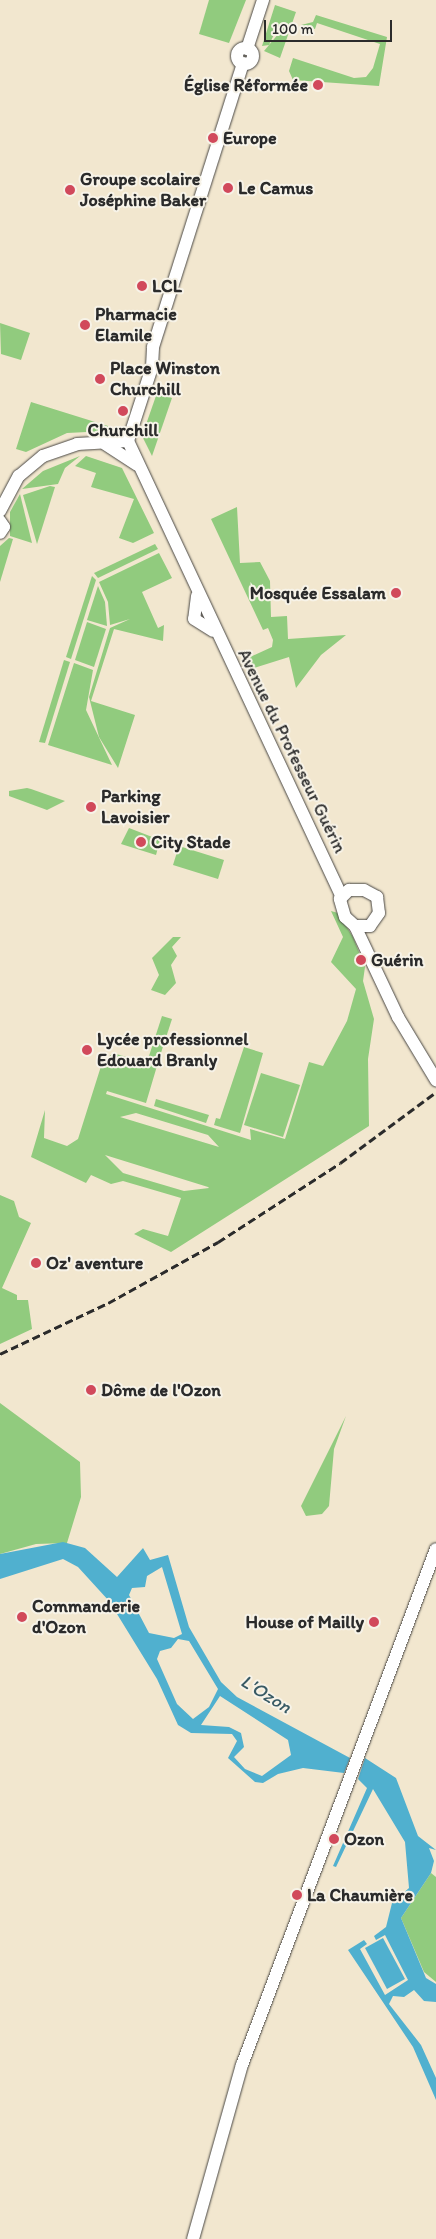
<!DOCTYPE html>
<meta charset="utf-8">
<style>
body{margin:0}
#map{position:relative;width:436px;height:2239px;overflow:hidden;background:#f2e7cf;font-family:Itim,sans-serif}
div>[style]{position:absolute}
.green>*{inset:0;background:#91cb7e}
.water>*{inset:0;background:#50b0cf}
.roads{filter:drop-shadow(0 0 1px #494744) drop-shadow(0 0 1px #494744)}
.major>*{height:12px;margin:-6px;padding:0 6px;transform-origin:6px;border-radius:6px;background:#fff}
.major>.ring{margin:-6px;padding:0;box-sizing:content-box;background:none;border:12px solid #fff;border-radius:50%}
.rail>*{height:2.5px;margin-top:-1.25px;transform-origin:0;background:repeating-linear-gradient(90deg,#2b2b2b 0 8px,transparent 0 12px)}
.dots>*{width:14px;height:14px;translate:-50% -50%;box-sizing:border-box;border:2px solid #f7f3e8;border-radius:50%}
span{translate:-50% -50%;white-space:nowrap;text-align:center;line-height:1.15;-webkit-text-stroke:4px #f7f3e8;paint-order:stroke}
.poi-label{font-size:18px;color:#2b2b2b;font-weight:700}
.right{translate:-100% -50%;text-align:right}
.left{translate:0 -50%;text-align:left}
.street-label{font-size:18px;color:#2b2b2b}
.water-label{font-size:19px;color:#385a64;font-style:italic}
.scale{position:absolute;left:264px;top:20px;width:128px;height:22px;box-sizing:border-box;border:2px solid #2b2b2b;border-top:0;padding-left:6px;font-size:15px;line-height:18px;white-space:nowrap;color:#2b2b2b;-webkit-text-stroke:4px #f7f3e8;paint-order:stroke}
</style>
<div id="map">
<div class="green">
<div style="clip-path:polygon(209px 0,246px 0,229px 43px,199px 34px)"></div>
<div style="clip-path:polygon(275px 5px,296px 12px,280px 58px,264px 51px,279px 33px,278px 26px,269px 45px,262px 46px)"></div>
<div style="clip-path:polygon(316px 15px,387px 37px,379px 86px,293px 80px,289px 71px,293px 58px,354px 78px,366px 77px,373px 68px,380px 44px,317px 23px,315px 29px,301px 25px,313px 22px)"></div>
<div style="clip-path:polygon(0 323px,30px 333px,21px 360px,1px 354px)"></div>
<div style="clip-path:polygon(157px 393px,172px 398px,152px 456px,142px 436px)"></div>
<div style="clip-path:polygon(31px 402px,108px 426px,107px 431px,67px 433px,26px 452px,16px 449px)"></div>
<div style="clip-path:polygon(80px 456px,65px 468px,58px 484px,22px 489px,43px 471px)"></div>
<div style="clip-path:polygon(86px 456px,122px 468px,154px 533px,133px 543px,119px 538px,134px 499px,91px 487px,96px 473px,75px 466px)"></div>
<div style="clip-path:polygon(50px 486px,55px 487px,37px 544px,23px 495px)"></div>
<div style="clip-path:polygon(20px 494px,32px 543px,10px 536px,10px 512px)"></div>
<div style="clip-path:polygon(237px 507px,240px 563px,260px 562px,270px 581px,271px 617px,287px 616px,288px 639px,346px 635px,321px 655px,296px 688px,289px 657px,254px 668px,248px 658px,272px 647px,273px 640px,268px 628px,263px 630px,211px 519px)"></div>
<div style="clip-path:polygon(9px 538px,13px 539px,0 582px,0 546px)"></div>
<div style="clip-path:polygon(155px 544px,158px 549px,98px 578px,94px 573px)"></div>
<div style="clip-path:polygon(159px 553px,172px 578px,142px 592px,158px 628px,164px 625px,163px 641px,114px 629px,91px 701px,135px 715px,118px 768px,99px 737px,89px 697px,110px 628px,130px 619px,110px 625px,108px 602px,99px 582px)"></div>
<div style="clip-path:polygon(92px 576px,96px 580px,71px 659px,66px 657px)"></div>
<div style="clip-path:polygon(98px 586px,105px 602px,107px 626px,87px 620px)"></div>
<div style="clip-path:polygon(87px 622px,106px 629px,94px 667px,75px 660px)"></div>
<div style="clip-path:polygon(64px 660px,70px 662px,45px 743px,39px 742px)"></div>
<div style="clip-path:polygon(74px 663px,93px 670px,86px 710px,112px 765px,48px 745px)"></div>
<div style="clip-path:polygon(27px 788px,31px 789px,65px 801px,47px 810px,9px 796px,9px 791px)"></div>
<div style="clip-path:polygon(129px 828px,160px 840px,156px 855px,121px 844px)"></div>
<div style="clip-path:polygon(179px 846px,224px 860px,218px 879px,173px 865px)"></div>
<div style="clip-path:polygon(evenodd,331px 911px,338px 913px,353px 937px,365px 967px,363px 981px,374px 1019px,368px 1059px,369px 1126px,171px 1252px,134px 1234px,143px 1229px,168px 1236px,181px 1198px,123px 1181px,111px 1184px,91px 1175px,86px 1183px,31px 1157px,45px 1110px,44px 1138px,67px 1146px,78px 1139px,102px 1063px,113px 1053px,157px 1066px,146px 1103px,107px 1091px,106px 1094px,251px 1140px,250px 1129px,285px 1139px,309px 1062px,323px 1066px,347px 1021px,356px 989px,331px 962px,343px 937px,331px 911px,136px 1113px,208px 1135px,219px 1147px,120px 1117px,136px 1113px,331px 911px,105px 1155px,208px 1187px,209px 1188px,184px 1191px,123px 1173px,105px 1155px)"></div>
<div style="clip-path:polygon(173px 937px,181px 937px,172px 947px,177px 956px,171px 965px,176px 983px,165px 995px,151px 990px,159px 975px,152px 958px)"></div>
<div style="clip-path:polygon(162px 1016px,172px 1019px,159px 1059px,149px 1056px)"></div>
<div style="clip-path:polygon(244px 1047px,263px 1053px,240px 1133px,214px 1125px,216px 1118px,220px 1119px)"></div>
<div style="clip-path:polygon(261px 1073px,300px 1085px,283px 1137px,244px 1125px)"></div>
<div style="clip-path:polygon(156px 1099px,209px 1115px,206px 1123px,154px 1106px)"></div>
<div style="clip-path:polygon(0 1195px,14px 1201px,19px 1217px,31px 1223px,2px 1288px,17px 1295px,17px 1300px,28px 1300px,32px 1329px,0 1344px)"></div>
<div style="clip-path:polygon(0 1403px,80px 1462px,81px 1497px,67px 1543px,36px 1544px,0 1554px)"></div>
<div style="clip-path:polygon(346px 1416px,334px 1449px,329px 1506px,322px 1514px,306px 1516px,301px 1506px)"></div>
<div style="clip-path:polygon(431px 1873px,436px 1877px,436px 1982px,424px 1972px,401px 1918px)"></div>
</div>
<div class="water">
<div style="clip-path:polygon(evenodd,63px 1542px,85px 1548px,117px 1577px,143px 1548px,150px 1560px,168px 1555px,189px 1627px,221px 1682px,237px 1697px,350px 1758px,344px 1773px,303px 1768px,278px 1774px,263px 1783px,255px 1782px,228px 1758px,237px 1741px,232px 1734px,191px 1733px,178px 1725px,157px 1679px,109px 1601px,78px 1567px,63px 1559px,0 1579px,0 1554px,63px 1542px,162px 1567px,182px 1634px,174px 1638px,149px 1633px,129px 1595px,132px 1588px,145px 1587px,147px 1576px,162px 1567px,63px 1542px,178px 1639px,189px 1641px,218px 1689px,209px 1707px,193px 1719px,177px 1704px,157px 1659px,160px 1651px,171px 1648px,178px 1639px,63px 1542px,220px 1696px,288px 1740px,291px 1755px,262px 1776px,245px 1769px,234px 1757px,244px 1747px,241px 1733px,229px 1727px,201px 1725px,220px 1696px)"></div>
<div style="clip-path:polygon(365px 1758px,396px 1778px,418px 1836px,436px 1850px,429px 1848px,434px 1861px,431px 1873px,401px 1918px,426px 1978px,436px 1984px,436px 2002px,424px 2001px,414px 1990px,404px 1997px,393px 1996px,389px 2004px,421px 2045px,436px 2078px,436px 2100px,413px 2047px,348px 1950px,364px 1940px,367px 1944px,360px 1949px,385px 1995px,408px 1980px,385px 1935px,376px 1940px,374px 1936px,386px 1927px,392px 1903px,409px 1888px,405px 1842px,373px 1789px,336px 1867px,333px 1866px,367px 1788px,358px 1779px)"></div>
<div style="clip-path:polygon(383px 1938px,405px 1979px,387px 1989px,365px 1948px)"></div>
</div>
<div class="roads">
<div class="major">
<div class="ring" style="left:237px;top:48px;width:4px;height:4px"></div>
<div style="left:247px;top:49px;width:52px;rotate:-71.9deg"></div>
<div style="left:128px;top:441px;width:501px;rotate:64.87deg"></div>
<div style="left:128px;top:441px;width:78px;rotate:-72deg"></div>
<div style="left:152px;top:367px;width:20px;rotate:-87deg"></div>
<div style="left:153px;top:347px;width:298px;rotate:-72.4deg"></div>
<div style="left:105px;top:444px;width:38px;rotate:33deg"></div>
<div style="left:0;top:511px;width:40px;rotate:-62deg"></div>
<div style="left:19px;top:476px;width:31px;rotate:-40deg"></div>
<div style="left:43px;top:456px;width:36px;rotate:-19deg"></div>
<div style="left:77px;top:444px;width:51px;rotate:-3.4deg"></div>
<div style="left:0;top:521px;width:7px;rotate:56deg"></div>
<div style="left:4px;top:527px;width:7px;rotate:124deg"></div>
<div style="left:197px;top:596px;width:23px;rotate:97deg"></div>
<div style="left:194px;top:619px;width:22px;rotate:32deg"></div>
<div style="left:349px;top:890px;width:15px"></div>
<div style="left:364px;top:890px;width:15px;rotate:28deg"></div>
<div style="left:377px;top:897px;width:16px;rotate:83deg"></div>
<div style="left:379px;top:913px;width:16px;rotate:125deg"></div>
<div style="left:370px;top:926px;width:15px;rotate:180deg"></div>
<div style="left:355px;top:926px;width:13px;rotate:-138deg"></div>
<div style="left:345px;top:917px;width:19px;rotate:-106deg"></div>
<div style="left:340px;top:899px;width:13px;rotate:-45deg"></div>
<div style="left:355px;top:926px;width:101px;rotate:64.7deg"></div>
<div style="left:398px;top:1017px;width:74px;rotate:58.9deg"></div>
<div style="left:193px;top:2239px;width:181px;rotate:-74.3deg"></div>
<div style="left:242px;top:2065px;width:551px;rotate:-69.4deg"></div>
</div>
</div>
<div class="rail">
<div style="left:0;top:1354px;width:119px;rotate:-25.3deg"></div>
<div style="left:108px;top:1303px;width:126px;rotate:-29deg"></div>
<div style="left:218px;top:1242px;width:145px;rotate:-32.9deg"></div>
<div style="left:340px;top:1163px;width:119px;rotate:-36.5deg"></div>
</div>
<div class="dots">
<div style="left:318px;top:85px;background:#d1495b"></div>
<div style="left:213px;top:138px;background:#d1495b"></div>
<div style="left:228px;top:188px;background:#d1495b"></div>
<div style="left:70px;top:190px;background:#d1495b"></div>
<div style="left:142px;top:286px;background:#d1495b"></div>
<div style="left:85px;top:325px;background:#d1495b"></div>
<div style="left:100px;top:379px;background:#d1495b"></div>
<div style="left:123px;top:411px;background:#d1495b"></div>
<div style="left:396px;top:593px;background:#d1495b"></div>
<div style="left:91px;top:807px;background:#d1495b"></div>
<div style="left:141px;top:842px;background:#d1495b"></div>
<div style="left:361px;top:960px;background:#d1495b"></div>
<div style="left:87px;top:1050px;background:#d1495b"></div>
<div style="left:36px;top:1263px;background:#d1495b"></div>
<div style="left:91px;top:1390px;background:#d1495b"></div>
<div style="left:22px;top:1617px;background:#d1495b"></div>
<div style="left:374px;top:1622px;background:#d1495b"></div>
<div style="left:334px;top:1839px;background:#d1495b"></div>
<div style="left:297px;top:1895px;background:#d1495b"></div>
</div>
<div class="poi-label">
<span class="right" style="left:308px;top:85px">Église Réformée</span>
<span class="left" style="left:223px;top:138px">Europe</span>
<span class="left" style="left:80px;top:190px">Groupe scolaire<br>Joséphine Baker</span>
<span class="left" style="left:238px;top:188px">Le Camus</span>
<span class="left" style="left:152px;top:286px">LCL</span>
<span class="left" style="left:95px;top:325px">Pharmacie<br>Elamile</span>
<span class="left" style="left:110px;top:379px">Place Winston<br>Churchill</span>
<span style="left:123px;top:430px">Churchill</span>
<span class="right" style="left:386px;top:593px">Mosquée Essalam</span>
<span class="left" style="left:101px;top:807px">Parking<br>Lavoisier</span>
<span class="left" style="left:151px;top:842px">City Stade</span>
<span class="left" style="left:371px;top:960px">Guérin</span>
<span class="left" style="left:97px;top:1050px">Lycée professionnel<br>Edouard Branly</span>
<span class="left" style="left:46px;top:1263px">Oz' aventure</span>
<span class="left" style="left:101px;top:1390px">Dôme de l'Ozon</span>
<span class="left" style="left:32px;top:1617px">Commanderie<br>d'Ozon</span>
<span class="right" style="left:364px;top:1622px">House of Mailly</span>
<span class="left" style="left:344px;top:1839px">Ozon</span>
<span class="left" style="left:307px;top:1895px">La Chaumière</span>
</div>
<div class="street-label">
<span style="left:292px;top:751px;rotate:64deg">Avenue du Professeur Guérin</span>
</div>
<div class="water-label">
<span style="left:266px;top:1694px;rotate:32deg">L'Ozon</span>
</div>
<div class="scale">100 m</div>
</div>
